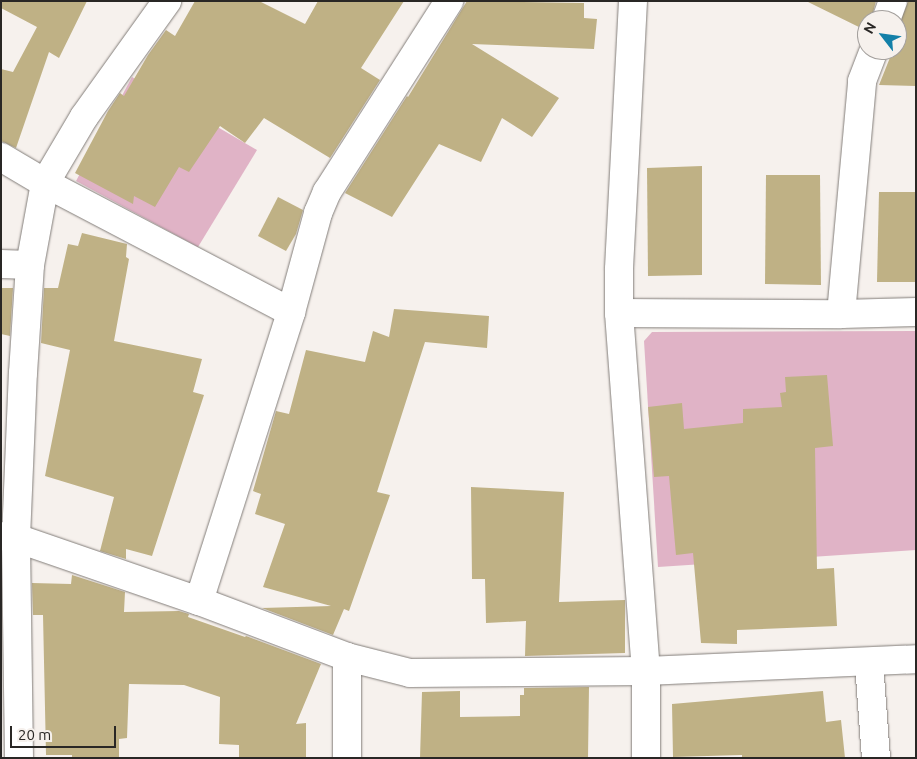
<!DOCTYPE html>
<style>
body{margin:0}
#map{position:relative;width:917px;height:759px;overflow:hidden;background:#f6f1ed;font-family:Ubuntu,sans-serif}
div>[style]{position:absolute}
.green>*{inset:0;background:#e0b3c6}
.building>*{inset:0;background:#bfb185}
.roads{filter:drop-shadow(0 0 1px #827d79) drop-shadow(0 0 1px #827d79)}
.minor>*{height:28px;margin:-14px;padding:0 14px;transform-origin:14px;border-radius:14px;background:#fff}
span{translate:-50% -50%;white-space:nowrap;text-align:center;line-height:1.15;-webkit-text-stroke:4px #f6f1ed;paint-order:stroke}
.frame{position:absolute;inset:0;border:2px solid #292725;pointer-events:none}
.north{position:absolute;left:857px;top:10px;width:50px;height:50px;box-sizing:border-box;background:#f6f1ed;border:1px solid #a4a09d;border-radius:50%;rotate:300deg;font-size:14px;font-weight:700;line-height:20px;text-align:center;color:#292725}
.north::after{content:'';display:block;margin:auto;width:18px;height:22px;background:#1380a8;clip-path:polygon(50% 0,100% 100%,50% 72%,0 100%)}
.scale{position:absolute;left:10px;top:726px;width:106px;height:22px;box-sizing:border-box;border:2px solid #292725;border-top:0;padding-left:6px;font-size:15px;line-height:18px;white-space:nowrap;color:#292725;-webkit-text-stroke:4px #f6f1ed;paint-order:stroke}
</style>
<div id="map">
<div class="green">
<div style="clip-path:polygon(132px 77px,257px 150px,198px 247px,76px 181px)"></div>
<div style="clip-path:polygon(916px 331px,916px 550px,658px 567px,644px 341px,652px 332px)"></div>
</div>
<div class="building">
<div style="clip-path:polygon(1px 1px,87px 1px,59px 58px,49px 52px,16px 148px,1px 141px,1px 69px,13px 72px,37px 27px,1px 8px)"></div>
<div style="clip-path:polygon(195px 1px,259px 1px,305px 24px,318px 1px,404px 1px,361px 68px,380px 80px,330px 158px,264px 118px,245px 143px,220px 126px,189px 172px,179px 167px,155px 207px,134px 196px,133px 204px,75px 173px,108px 111px,120px 93px,124px 96px,148px 55px,166px 30px,175px 36px)"></div>
<div style="clip-path:polygon(467px 1px,584px 3px,584px 18px,597px 19px,594px 49px,472px 44px,559px 98px,532px 137px,502px 118px,481px 162px,439px 144px,392px 217px,345px 193px,407px 96px,408px 97px)"></div>
<div style="clip-path:polygon(806px 1px,876px 1px,871px 20px,867px 20px,867px 31px)"></div>
<div style="clip-path:polygon(908px 1px,916px 1px,916px 86px,879px 85px,893px 50px,897px 50px,897px 31px)"></div>
<div style="clip-path:polygon(702px 166px,702px 275px,648px 276px,647px 168px)"></div>
<div style="clip-path:polygon(766px 175px,820px 175px,821px 285px,765px 284px)"></div>
<div style="clip-path:polygon(879px 192px,916px 192px,916px 282px,877px 282px)"></div>
<div style="clip-path:polygon(278px 197px,303px 210px,296px 234px,286px 251px,258px 236px)"></div>
<div style="clip-path:polygon(82px 233px,127px 244px,126px 257px,129px 259px,114px 341px,202px 359px,193px 392px,204px 395px,152px 556px,126px 549px,126px 559px,100px 551px,114px 497px,45px 476px,70px 350px,41px 343px,44px 288px,58px 288px,68px 244px,78px 246px)"></div>
<div style="clip-path:polygon(1px 288px,13px 288px,10px 336px,1px 334px)"></div>
<div style="clip-path:polygon(394px 309px,489px 316px,487px 348px,425px 342px,377px 492px,390px 495px,349px 611px,344px 609px,333px 635px,262px 608px,331px 606px,263px 587px,285px 524px,255px 514px,261px 494px,253px 491px,276px 411px,289px 414px,306px 350px,365px 362px,373px 331px,389px 337px)"></div>
<div style="clip-path:polygon(827px 375px,833px 446px,815px 448px,817px 569px,834px 568px,837px 626px,737px 630px,737px 644px,701px 643px,693px 553px,676px 555px,669px 476px,654px 477px,648px 407px,682px 403px,684px 429px,743px 423px,743px 409px,782px 407px,780px 393px,786px 392px,785px 377px)"></div>
<div style="clip-path:polygon(471px 487px,564px 492px,559px 602px,625px 600px,625px 653px,525px 656px,526px 621px,486px 623px,485px 579px,472px 579px)"></div>
<div style="clip-path:polygon(72px 575px,125px 592px,124px 612px,179px 611px,189px 614px,188px 617px,245px 637px,246px 636px,321px 664px,296px 724px,306px 723px,306px 758px,239px 758px,239px 745px,219px 744px,220px 697px,184px 685px,129px 684px,127px 738px,119px 739px,119px 758px,72px 758px,72px 755px,46px 755px,43px 615px,33px 615px,32px 583px,71px 584px)"></div>
<div style="clip-path:polygon(589px 687px,588px 758px,420px 758px,422px 692px,460px 691px,460px 717px,520px 716px,520px 695px,524px 695px,524px 688px)"></div>
<div style="clip-path:polygon(823px 691px,826px 722px,841px 720px,845px 758px,742px 758px,742px 755px,673px 757px,672px 704px)"></div>
</div>
<div class="roads">
<div class="minor">
<div style="left:633px;top:1px;width:269px;rotate:93deg"></div>
<div style="left:619px;top:270px;width:43px;rotate:90deg"></div>
<div style="left:619px;top:313px;width:222px;rotate:0.3deg"></div>
<div style="left:841px;top:314px;width:75px;rotate:-1.5deg"></div>
<div style="left:886px;top:20px;width:20px;rotate:-70deg"></div>
<div style="left:1px;top:157px;width:51px;rotate:30.6deg"></div>
<div style="left:45px;top:183px;width:278px;rotate:27.7deg"></div>
<div style="left:1px;top:264px;width:29px;rotate:2deg"></div>
<div style="left:30px;top:265px;width:83px;rotate:-79.6deg"></div>
<div style="left:45px;top:183px;width:77px;rotate:-59.4deg"></div>
<div style="left:84px;top:117px;width:143px;rotate:-54.4deg"></div>
<div style="left:619px;top:313px;width:359px;rotate:85.7deg"></div>
<div style="left:646px;top:671px;width:87px;rotate:90deg"></div>
<div style="left:841px;top:314px;width:234px;rotate:-84.8deg"></div>
<div style="left:862px;top:81px;width:33px;rotate:-69deg"></div>
<div style="left:1px;top:536px;width:15px;rotate:8deg"></div>
<div style="left:16px;top:538px;width:194px;rotate:19deg"></div>
<div style="left:199px;top:601px;width:158px;rotate:20.7deg"></div>
<div style="left:347px;top:657px;width:65px;rotate:14.3deg"></div>
<div style="left:410px;top:673px;width:236px;rotate:-0.5deg"></div>
<div style="left:646px;top:671px;width:270px;rotate:-2.5deg"></div>
<div style="left:199px;top:601px;width:303px;rotate:-72.3deg"></div>
<div style="left:291px;top:312px;width:103px;rotate:-74.7deg"></div>
<div style="left:318px;top:213px;width:23px;rotate:-67deg"></div>
<div style="left:327px;top:192px;width:227px;rotate:-57.4deg"></div>
<div style="left:347px;top:657px;width:101px;rotate:90deg"></div>
<div style="left:869px;top:663px;width:95px;rotate:85.8deg"></div>
<div style="left:19px;top:758px;width:220px;rotate:-90.8deg"></div>
<div style="left:16px;top:538px;width:165px;rotate:-87.6deg"></div>
<div style="left:23px;top:373px;width:108px;rotate:-86.3deg"></div>
</div>
</div>
<div class="frame"></div>
<div class="north">N</div>
<div class="scale">20 m</div>
</div>
